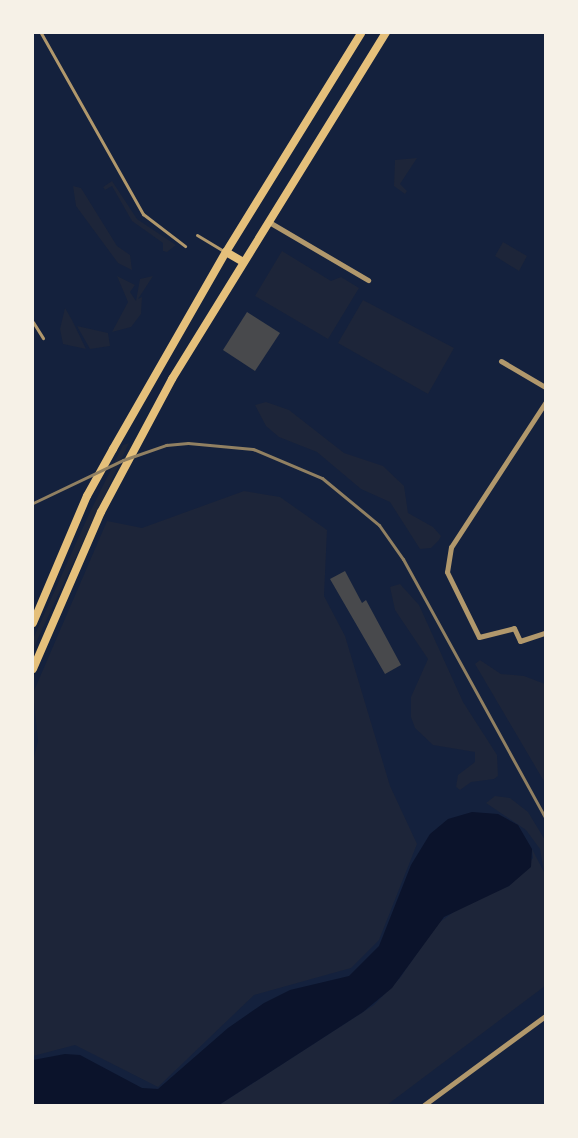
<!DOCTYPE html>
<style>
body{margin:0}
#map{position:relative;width:578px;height:1138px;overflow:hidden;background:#14213d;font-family:"Libre Baskerville",serif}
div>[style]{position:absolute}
.green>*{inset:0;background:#1d2539}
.water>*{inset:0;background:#0b132b}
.building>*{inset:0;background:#48494c}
.service>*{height:3px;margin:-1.5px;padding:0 1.5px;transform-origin:1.5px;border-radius:1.5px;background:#b1986c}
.minor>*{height:5px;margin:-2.5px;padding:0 2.5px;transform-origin:2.5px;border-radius:2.5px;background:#b1986c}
.primary>*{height:8px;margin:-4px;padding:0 4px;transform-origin:4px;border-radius:4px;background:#e5c07b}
.rail>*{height:3px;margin:-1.5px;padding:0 1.5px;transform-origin:1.5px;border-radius:1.5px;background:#918062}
span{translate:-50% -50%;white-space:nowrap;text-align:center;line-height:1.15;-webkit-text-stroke:4.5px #f6f1e7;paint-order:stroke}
.frame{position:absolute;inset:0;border:34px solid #f6f1e7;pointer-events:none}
</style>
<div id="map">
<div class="green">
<div style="clip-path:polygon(417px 158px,400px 184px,407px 191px,405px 194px,394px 186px,395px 160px)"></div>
<div style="clip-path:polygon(112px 181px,137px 219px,176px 245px,167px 252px,163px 251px,163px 243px,132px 221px,112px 186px,105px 190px,103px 187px)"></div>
<div style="clip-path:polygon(73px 186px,81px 188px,117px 246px,130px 255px,132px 270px,118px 263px,76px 206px)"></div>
<div style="clip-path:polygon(503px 242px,527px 256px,519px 271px,495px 256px)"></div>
<div style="clip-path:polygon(282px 251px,331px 281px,341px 277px,359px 288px,328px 339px,255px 296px)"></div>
<div style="clip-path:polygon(117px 276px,135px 285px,130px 292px,136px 301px,140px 279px,153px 276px,138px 299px,142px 297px,141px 314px,131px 327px,112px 332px,128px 302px)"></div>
<div style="clip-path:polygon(363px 300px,454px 348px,428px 394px,338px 343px)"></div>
<div style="clip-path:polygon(65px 308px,72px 320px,86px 349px,63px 344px,60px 329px)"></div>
<div style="clip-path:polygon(77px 326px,108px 333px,110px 346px,90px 349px)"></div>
<div style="clip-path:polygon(266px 402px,289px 410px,344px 453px,383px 466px,404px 486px,408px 513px,433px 527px,441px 536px,439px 540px,431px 548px,420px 549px,390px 502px,361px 489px,317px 452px,279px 437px,266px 426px,255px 405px)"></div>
<div style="clip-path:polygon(129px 443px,40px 634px,33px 650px,33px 639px,89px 514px,123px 445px)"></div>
<div style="clip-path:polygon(244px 491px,280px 497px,327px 530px,324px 596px,345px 636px,390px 786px,417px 844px,379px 940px,351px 968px,254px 995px,158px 1087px,75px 1045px,33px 1056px,33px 761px,38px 741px,33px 693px,107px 521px,142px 528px)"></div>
<div style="clip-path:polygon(400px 584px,419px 605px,463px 702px,497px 755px,498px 776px,494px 779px,471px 782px,460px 790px,456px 787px,458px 775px,475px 762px,475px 752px,433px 745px,415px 728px,411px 717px,411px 697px,428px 659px,395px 610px,390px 587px)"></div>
<div style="clip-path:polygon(480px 660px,501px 674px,524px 676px,545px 684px,545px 783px,475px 664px)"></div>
<div style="clip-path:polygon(495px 796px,510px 798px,528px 812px,545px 840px,545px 986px,387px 1105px,219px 1105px,374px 1005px,400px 978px,437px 924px,462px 906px,509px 886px,533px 858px,532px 849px,544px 872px,540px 849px,526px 830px,486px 803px)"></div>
</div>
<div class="water">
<div style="clip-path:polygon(472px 812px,498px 814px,518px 825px,532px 849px,531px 867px,509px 886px,444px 917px,392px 988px,363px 1012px,219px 1105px,33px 1105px,33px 1060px,65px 1054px,80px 1055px,142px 1088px,158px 1089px,228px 1028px,264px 1003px,290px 990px,349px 976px,379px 946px,411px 865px,430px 834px,448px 819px)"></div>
</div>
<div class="building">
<div style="clip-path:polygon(247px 312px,280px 333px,255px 371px,223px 350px)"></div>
<div style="clip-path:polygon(345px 571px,362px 603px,366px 600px,401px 665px,385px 674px,330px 579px)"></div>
</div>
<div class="service">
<div style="left:41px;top:33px;width:208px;rotate:60.6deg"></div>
<div style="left:143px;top:214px;width:53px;rotate:37.3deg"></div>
<div style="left:197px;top:235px;width:31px;rotate:31deg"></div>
<div style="left:33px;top:322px;width:19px;rotate:58deg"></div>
</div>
<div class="minor">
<div style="left:269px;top:222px;width:115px;rotate:30.4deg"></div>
<div style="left:501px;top:361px;width:51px;rotate:30.6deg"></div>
<div style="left:545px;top:403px;width:172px;rotate:123.1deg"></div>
<div style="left:451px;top:547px;width:25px;rotate:99deg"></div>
<div style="left:447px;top:572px;width:72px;rotate:63.8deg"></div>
<div style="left:479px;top:637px;width:36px;rotate:-14deg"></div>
<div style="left:514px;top:628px;width:14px;rotate:65deg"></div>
<div style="left:520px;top:641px;width:26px;rotate:-18deg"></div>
<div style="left:424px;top:1105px;width:150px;rotate:-36.3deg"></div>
</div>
<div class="primary">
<div style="left:226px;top:252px;width:20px;rotate:30deg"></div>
<div style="left:33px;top:623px;width:138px;rotate:-67deg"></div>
<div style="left:87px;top:496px;width:54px;rotate:-61deg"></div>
<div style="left:113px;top:449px;width:227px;rotate:-60.2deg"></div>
<div style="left:226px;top:252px;width:257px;rotate:-58.3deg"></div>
<div style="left:33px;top:669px;width:171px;rotate:-66.6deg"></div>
<div style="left:101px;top:512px;width:151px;rotate:-61.9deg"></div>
<div style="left:172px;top:379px;width:407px;rotate:-58.3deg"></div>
</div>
<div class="rail">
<div style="left:33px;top:503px;width:100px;rotate:-25.5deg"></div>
<div style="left:123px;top:460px;width:46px;rotate:-19.2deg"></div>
<div style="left:166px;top:445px;width:22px;rotate:-5deg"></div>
<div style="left:188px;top:443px;width:65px;rotate:5.3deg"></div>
<div style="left:253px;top:449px;width:75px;rotate:22.8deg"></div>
<div style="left:322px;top:478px;width:74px;rotate:39.5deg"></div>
<div style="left:379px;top:525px;width:42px;rotate:54.8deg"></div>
<div style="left:403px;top:559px;width:294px;rotate:61.2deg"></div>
</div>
<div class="frame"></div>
</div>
